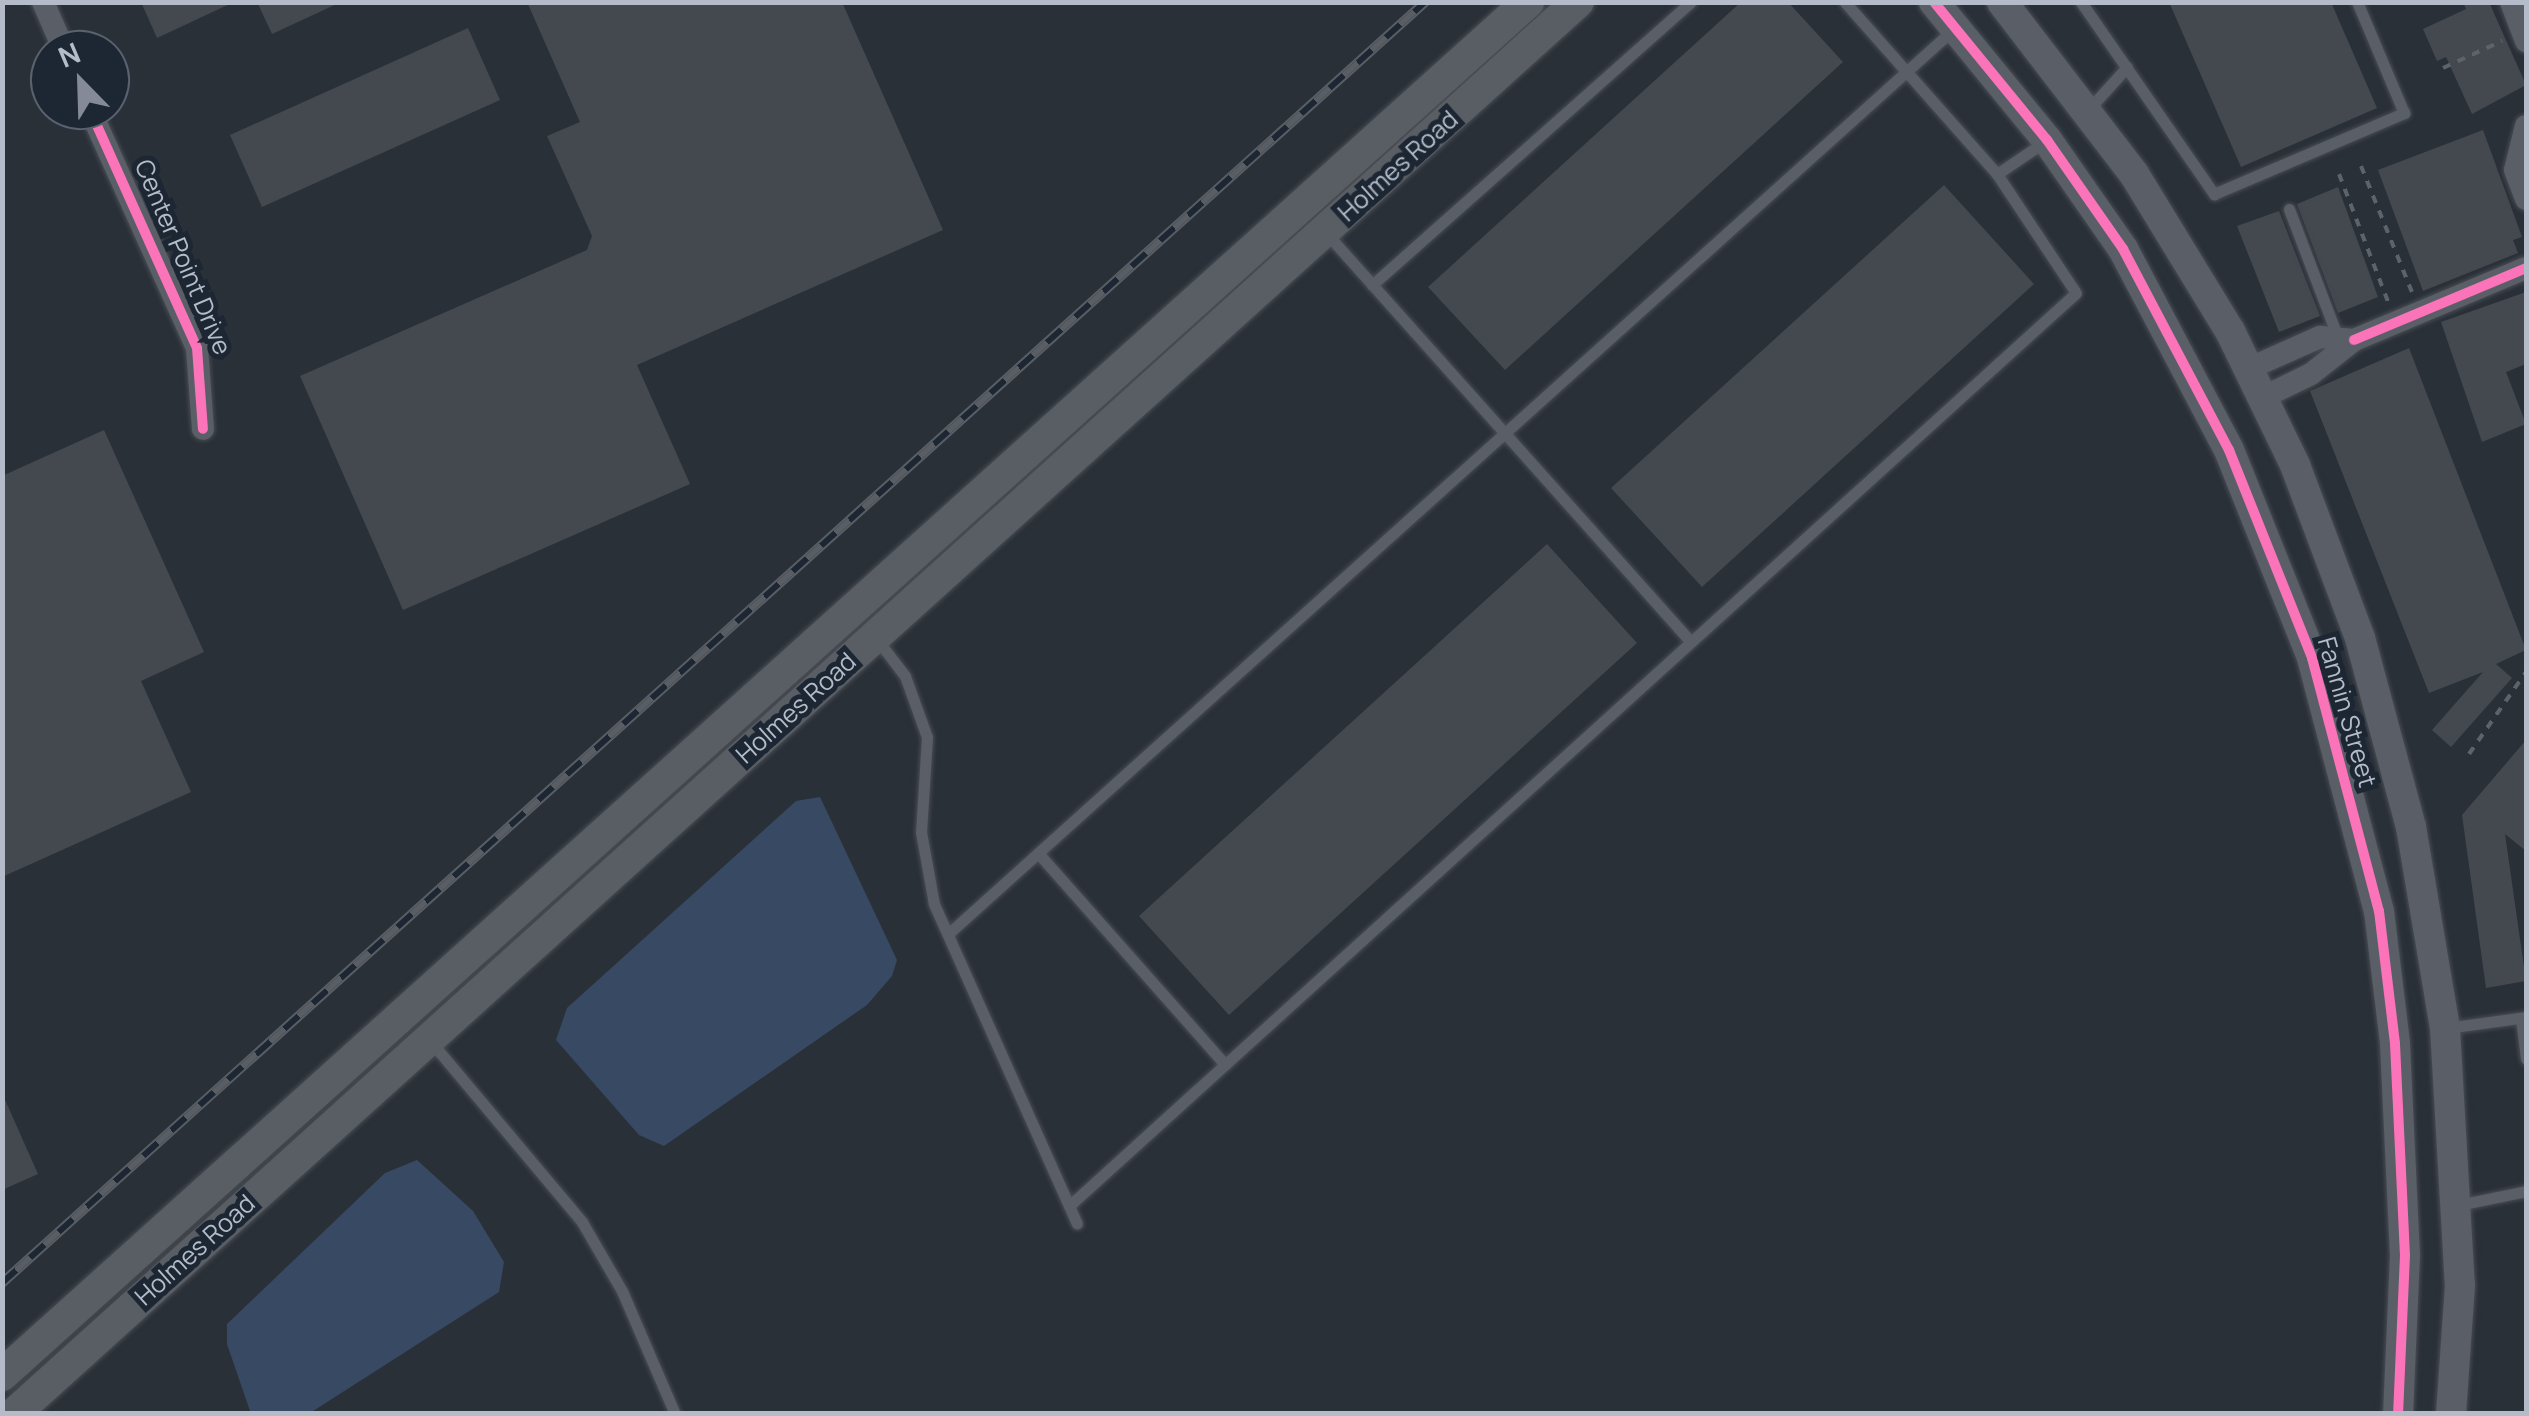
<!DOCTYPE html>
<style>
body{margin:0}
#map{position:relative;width:2529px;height:1416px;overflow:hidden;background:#2a3038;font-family:Manrope,sans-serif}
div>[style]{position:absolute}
.water>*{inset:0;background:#384963}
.building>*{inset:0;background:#444950}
.path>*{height:4px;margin-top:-2px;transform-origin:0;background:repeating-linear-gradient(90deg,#5d636a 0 8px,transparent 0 16px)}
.roads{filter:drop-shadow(0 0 2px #484c53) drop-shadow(0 0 2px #484c53)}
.service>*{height:11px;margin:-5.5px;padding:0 5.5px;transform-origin:5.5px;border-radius:5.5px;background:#5a5e66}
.minor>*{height:22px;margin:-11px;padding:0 11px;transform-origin:11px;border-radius:11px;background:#5a5e66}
.tertiary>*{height:30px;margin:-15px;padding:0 15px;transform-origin:15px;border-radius:15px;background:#5a5e66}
.secondary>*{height:32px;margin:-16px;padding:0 16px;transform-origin:16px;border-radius:16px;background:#595d64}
.rail>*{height:10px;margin-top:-5px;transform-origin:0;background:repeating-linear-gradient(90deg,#1d2633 0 19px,#595d64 0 38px);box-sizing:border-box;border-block:2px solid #595d64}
.cycleway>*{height:10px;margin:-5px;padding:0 5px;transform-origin:5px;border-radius:5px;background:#fb73b8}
span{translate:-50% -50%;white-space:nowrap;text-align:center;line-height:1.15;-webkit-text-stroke:10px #1d2633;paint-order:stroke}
.street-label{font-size:25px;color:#b4bcc9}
.frame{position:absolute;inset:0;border:5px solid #b4bcc9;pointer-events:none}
.north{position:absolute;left:30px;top:30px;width:100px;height:100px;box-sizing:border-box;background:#1d2633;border:2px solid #59626f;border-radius:50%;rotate:337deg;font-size:28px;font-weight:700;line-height:40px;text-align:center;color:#b4bcc9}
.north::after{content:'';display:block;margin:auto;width:35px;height:45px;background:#848b96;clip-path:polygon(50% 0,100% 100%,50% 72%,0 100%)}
</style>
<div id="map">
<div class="water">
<div style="clip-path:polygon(820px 797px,897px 960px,892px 976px,867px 1005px,664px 1146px,639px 1135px,556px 1040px,567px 1008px,796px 801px)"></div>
<div style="clip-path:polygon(417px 1160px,473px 1211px,504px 1262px,499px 1292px,310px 1413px,250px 1411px,227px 1344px,227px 1324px,385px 1173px)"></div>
</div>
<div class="building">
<div style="clip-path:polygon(141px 2px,234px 2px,157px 38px)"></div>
<div style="clip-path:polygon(257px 2px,341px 2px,272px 34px)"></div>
<div style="clip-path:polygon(527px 2px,842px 2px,943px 230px,637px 365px,690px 484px,403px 610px,300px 376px,587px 250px,592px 236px,547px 136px,580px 122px)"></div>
<div style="clip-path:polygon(1741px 2px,1788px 2px,1843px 62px,1505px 370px,1428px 287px)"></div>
<div style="clip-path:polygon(2169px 2px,2331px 2px,2377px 108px,2241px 167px)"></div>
<div style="clip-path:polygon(2463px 2px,2489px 2px,2526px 85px,2472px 114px,2446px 57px,2437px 61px,2423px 29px,2466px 9px)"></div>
<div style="clip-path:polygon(468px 28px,500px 100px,262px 207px,230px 135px)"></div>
<div style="clip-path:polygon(2483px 130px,2522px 237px,2513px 240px,2518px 253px,2423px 291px,2378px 170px)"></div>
<div style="clip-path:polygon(1944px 185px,2034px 284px,1702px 587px,1611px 488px)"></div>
<div style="clip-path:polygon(2338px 187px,2378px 297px,2338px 313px,2297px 204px)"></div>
<div style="clip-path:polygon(2279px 211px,2320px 316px,2279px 332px,2237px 226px)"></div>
<div style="clip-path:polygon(2526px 292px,2526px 364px,2506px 372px,2526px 424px,2482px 442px,2441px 322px)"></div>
<div style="clip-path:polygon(2409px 348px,2526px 650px,2496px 664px,2512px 678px,2451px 747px,2432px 730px,2483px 672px,2429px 693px,2310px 391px)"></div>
<div style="clip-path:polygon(104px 430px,204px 652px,141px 681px,191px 792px,2px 877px,2px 476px)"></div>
<div style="clip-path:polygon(1547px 544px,1637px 643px,1229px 1015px,1139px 916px)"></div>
<div style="clip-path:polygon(2526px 740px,2526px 851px,2505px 834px,2526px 981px,2486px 988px,2462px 815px)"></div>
<div style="clip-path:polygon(2px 1093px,38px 1174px,2px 1190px)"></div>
</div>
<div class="path">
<div style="left:2443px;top:68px;width:65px;rotate:-24.6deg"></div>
<div style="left:2361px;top:166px;width:136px;rotate:68deg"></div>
<div style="left:2339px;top:174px;width:139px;rotate:69deg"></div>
<div style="left:2469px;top:754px;width:100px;rotate:-55.2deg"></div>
</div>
<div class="roads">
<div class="service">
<div style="left:2081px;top:2px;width:234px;rotate:55.3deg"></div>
<div style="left:2214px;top:194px;width:207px;rotate:-23.1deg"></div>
<div style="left:2404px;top:113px;width:121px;rotate:-112.9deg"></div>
<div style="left:2088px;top:110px;width:58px;rotate:-47.8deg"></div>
<div style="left:1997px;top:174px;width:60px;rotate:-34.2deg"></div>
<div style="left:2289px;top:209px;width:138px;rotate:69.2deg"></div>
<div style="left:1328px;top:235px;width:545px;rotate:48.27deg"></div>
<div style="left:1372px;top:285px;width:426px;rotate:-41.6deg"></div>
<div style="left:876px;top:638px;width:48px;rotate:52.7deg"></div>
<div style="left:905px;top:676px;width:65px;rotate:70.2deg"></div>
<div style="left:927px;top:737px;width:95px;rotate:93.6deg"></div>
<div style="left:921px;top:832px;width:73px;rotate:79.8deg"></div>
<div style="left:934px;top:904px;width:350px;rotate:65.9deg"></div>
<div style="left:1038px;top:853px;width:282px;rotate:48.5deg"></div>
<div style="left:948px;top:934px;width:1355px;rotate:-41.98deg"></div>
<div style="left:2521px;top:1018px;width:41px;rotate:83deg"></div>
<div style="left:2446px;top:1028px;width:81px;rotate:-7.8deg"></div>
<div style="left:432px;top:1043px;width:234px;rotate:50deg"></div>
<div style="left:582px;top:1222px;width:80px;rotate:59.9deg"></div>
<div style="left:622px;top:1291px;width:134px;rotate:66.7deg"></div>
<div style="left:2458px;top:1205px;width:69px;rotate:-11.6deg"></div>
<div style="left:1069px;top:1206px;width:1359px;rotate:-42.2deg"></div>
<div style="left:2076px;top:293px;width:143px;rotate:-123.6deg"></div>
<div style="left:1997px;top:174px;width:230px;rotate:-131.5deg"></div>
</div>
<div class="minor">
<div style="left:43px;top:2px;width:52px;rotate:66.4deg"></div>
<div style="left:2511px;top:2px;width:42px;rotate:69deg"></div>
<div style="left:90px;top:110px;width:261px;rotate:65.8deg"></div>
<div style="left:197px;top:348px;width:81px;rotate:85.8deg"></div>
<div style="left:2526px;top:126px;width:45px;rotate:104deg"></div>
<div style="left:2515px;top:170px;width:31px;rotate:69deg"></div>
<div style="left:2354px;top:340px;width:186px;rotate:-22.7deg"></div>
<div style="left:2248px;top:369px;width:79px;rotate:-24deg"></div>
<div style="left:2320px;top:337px;width:34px;rotate:5deg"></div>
<div style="left:2354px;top:340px;width:55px;rotate:141.7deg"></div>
<div style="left:2311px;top:374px;width:55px;rotate:153.9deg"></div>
</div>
<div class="tertiary">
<div style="left:1934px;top:2px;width:178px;rotate:50.7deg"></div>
<div style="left:2047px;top:140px;width:133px;rotate:55.1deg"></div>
<div style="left:2123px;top:249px;width:227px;rotate:62.2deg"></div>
<div style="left:2229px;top:450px;width:224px;rotate:68.2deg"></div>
<div style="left:2312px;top:658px;width:262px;rotate:75.2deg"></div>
<div style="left:2379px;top:911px;width:134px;rotate:83.1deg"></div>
<div style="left:2395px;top:1044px;width:211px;rotate:87.3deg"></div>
<div style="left:2405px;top:1255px;width:159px;rotate:92.5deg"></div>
<div style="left:2002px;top:2px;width:217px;rotate:52.5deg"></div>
<div style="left:2134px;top:174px;width:184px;rotate:58.6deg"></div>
<div style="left:2230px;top:331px;width:149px;rotate:64.1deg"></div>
<div style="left:2295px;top:465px;width:185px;rotate:69.4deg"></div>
<div style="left:2360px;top:638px;width:196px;rotate:74.9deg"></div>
<div style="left:2411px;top:827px;width:204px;rotate:80.4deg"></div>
<div style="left:2445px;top:1028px;width:257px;rotate:86.7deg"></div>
<div style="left:2460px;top:1285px;width:129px;rotate:94deg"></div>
</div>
<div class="secondary">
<div style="left:2px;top:1375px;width:2053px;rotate:-41.98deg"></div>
<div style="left:14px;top:1414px;width:2107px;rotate:-42.08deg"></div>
</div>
</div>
<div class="rail">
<div style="left:2px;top:1283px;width:1915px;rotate:-41.99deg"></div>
</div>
<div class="cycleway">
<div style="left:1934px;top:2px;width:178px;rotate:50.7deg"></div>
<div style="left:2047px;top:140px;width:133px;rotate:55.1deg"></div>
<div style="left:2123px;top:249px;width:227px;rotate:62.2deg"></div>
<div style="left:2229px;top:450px;width:224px;rotate:68.2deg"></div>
<div style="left:2312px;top:658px;width:262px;rotate:75.2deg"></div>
<div style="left:2379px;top:911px;width:134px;rotate:83.1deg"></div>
<div style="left:2395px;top:1044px;width:211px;rotate:87.3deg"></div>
<div style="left:2405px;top:1255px;width:159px;rotate:92.5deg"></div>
<div style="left:90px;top:110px;width:261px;rotate:65.8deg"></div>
<div style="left:197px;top:348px;width:81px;rotate:85.8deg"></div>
<div style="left:2354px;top:340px;width:186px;rotate:-22.7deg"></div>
</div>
<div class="street-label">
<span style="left:1398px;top:166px;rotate:-42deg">Holmes Road</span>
<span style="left:183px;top:257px;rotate:67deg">Center Point Drive</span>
<span style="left:796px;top:708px;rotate:-42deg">Holmes Road</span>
<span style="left:2347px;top:712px;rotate:74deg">Fannin Street</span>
<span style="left:195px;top:1250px;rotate:-42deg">Holmes Road</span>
</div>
<div class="frame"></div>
<div class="north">N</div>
</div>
